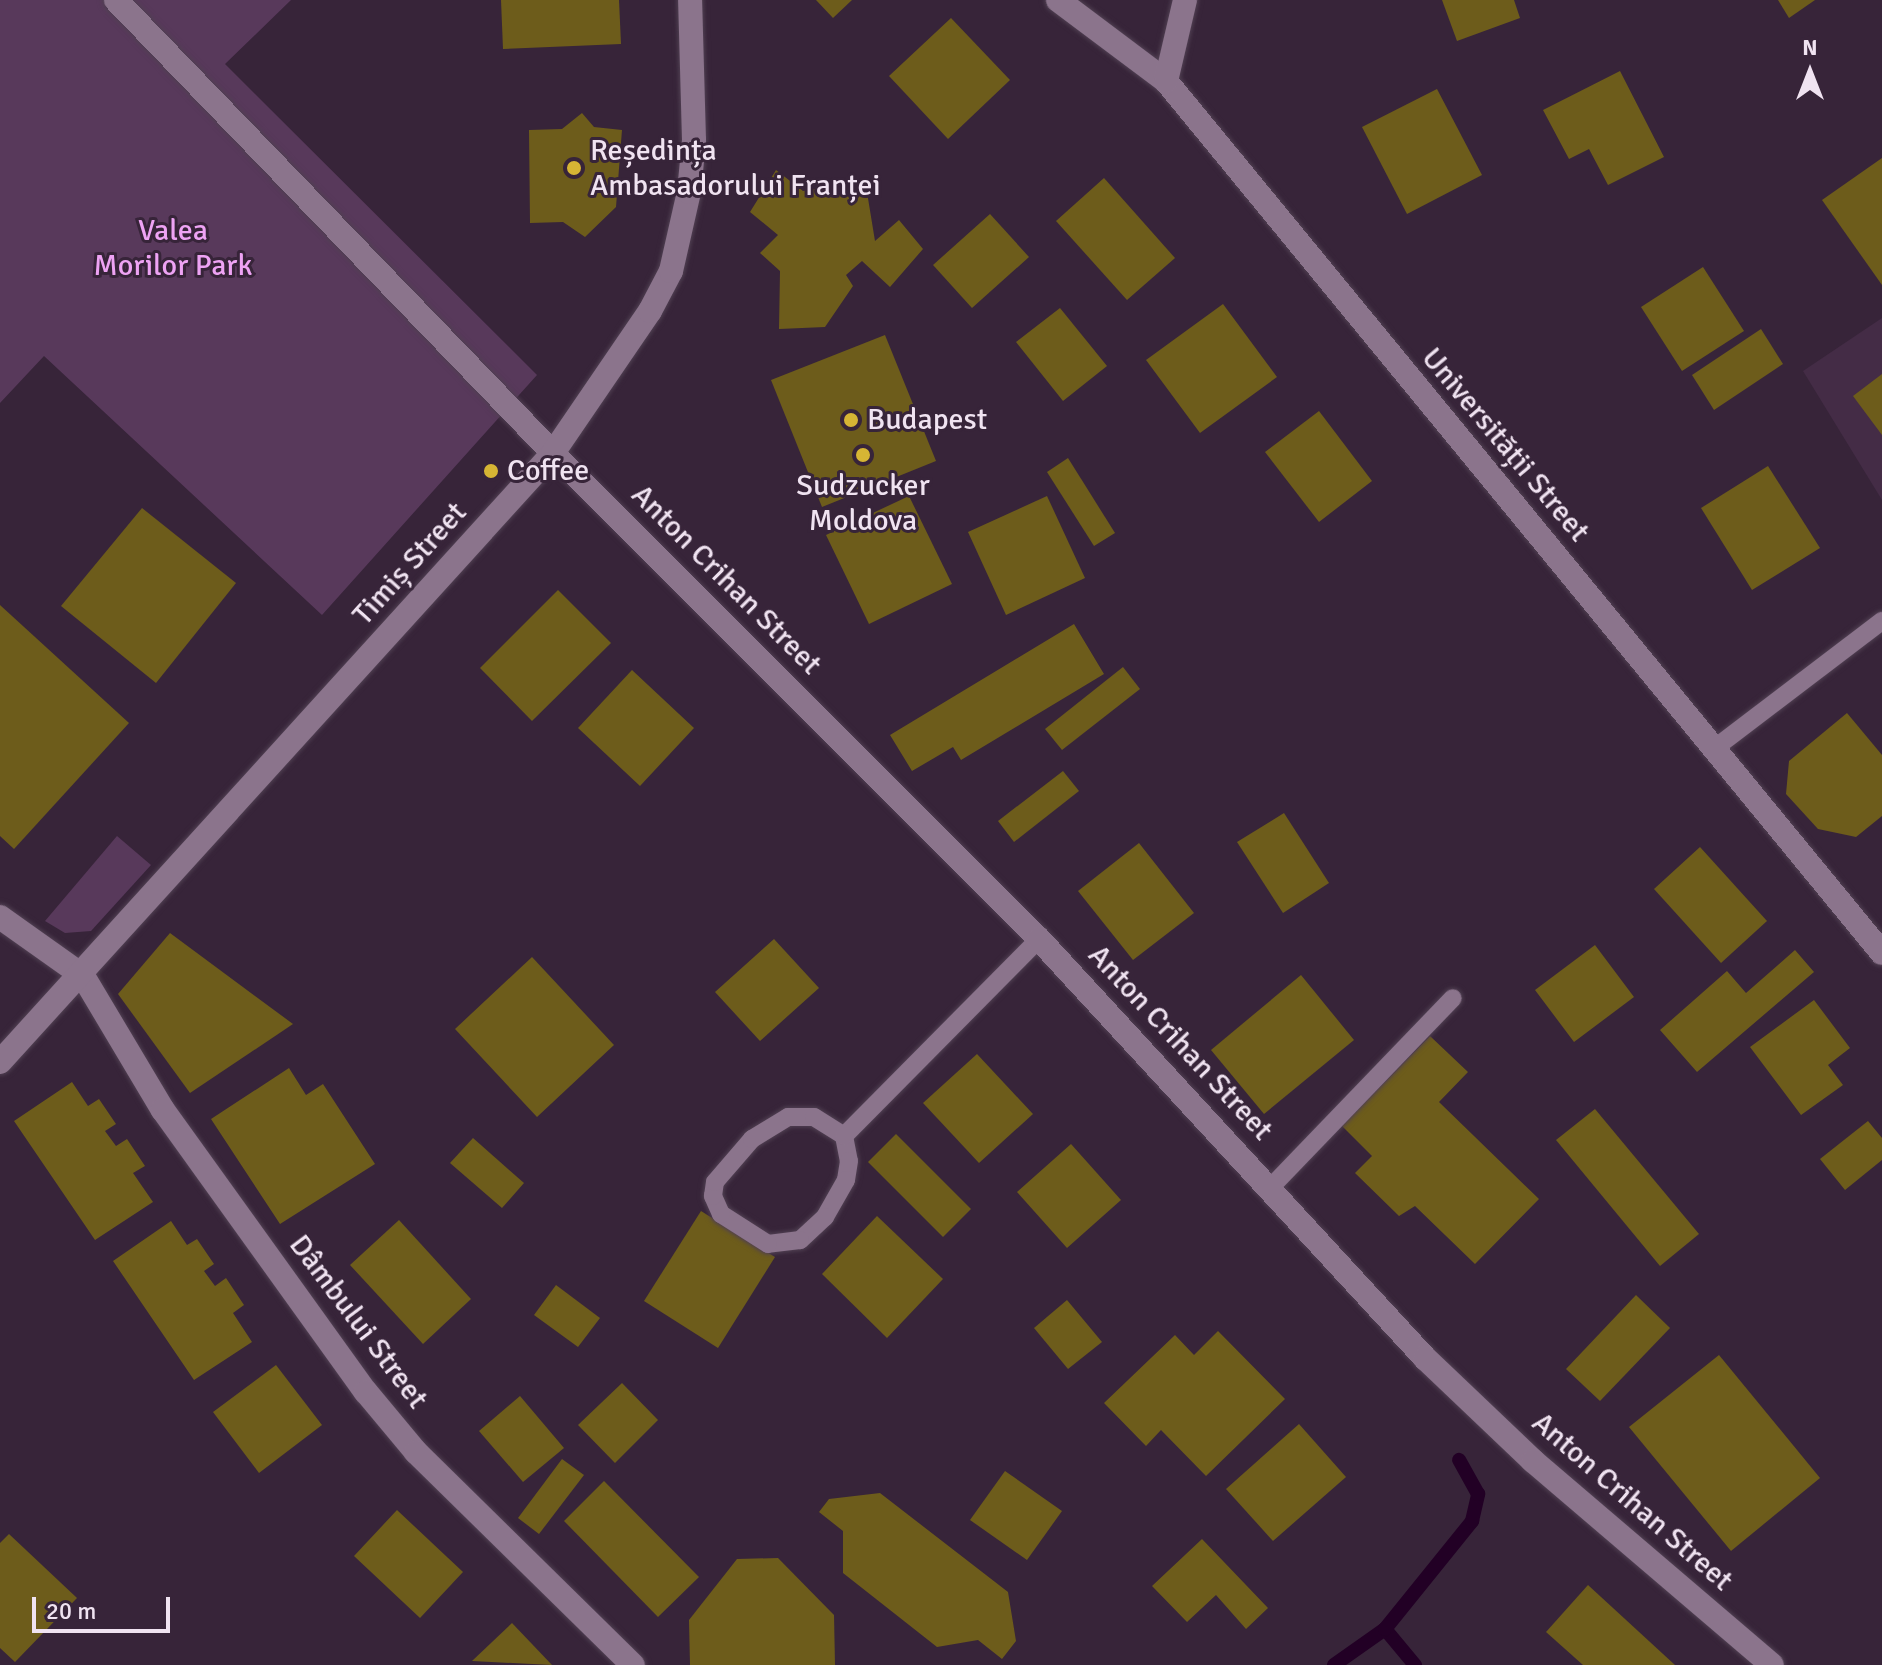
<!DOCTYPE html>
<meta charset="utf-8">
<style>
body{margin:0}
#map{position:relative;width:1882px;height:1665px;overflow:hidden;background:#372439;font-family:Signika,sans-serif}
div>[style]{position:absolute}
.built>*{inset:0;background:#442c46}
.green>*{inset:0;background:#58395b}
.stream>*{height:14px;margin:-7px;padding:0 7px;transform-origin:7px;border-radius:7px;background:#220025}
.building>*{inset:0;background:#6d5c1b}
.roads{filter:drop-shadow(0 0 2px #504052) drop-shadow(0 0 2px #504052)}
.lane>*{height:18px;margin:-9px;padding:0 9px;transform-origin:9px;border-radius:9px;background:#8b748c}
.street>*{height:24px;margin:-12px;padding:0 12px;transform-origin:12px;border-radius:12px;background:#8b748c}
.dots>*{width:22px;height:22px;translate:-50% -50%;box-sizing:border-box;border:4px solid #372439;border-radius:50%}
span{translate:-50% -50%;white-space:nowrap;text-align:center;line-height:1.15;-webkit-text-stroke:6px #372439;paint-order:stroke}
.poi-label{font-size:30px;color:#f0e3f1}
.left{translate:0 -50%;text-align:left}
.park-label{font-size:30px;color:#eea3f4}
.street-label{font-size:30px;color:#f0e3f1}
.north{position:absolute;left:1770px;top:32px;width:80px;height:80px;-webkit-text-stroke:6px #372439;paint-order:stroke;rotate:0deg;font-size:22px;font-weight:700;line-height:32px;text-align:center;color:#f0e3f1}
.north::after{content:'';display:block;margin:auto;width:28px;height:36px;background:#f0e3f1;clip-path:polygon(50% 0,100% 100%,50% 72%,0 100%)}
.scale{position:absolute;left:32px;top:1597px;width:138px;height:36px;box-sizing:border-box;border:4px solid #f0e3f1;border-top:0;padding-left:10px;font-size:24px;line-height:28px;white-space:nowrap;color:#f0e3f1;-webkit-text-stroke:6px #372439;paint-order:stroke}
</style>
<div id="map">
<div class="built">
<div style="clip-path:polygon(1882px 318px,1882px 500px,1803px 371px)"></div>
</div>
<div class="green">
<div style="clip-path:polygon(0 0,291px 0,225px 64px,537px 375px,322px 615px,44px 356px,0 403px)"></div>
<div style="clip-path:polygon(117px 836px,151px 865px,91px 931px,65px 933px,45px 921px)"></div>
</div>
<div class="stream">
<div style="left:1385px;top:1629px;width:47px;rotate:50.2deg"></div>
<div style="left:1334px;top:1665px;width:62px;rotate:-35.2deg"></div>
<div style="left:1385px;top:1629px;width:139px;rotate:-51.1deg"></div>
<div style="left:1472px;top:1521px;width:28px;rotate:-77deg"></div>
<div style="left:1478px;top:1494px;width:39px;rotate:-119deg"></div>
</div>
<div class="building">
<div style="clip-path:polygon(501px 0,619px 0,621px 44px,503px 49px)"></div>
<div style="clip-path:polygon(816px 0,852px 0,833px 18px)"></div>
<div style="clip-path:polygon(1442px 0,1514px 0,1520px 18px,1457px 41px)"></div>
<div style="clip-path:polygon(1778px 0,1815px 0,1789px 18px)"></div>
<div style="clip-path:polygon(951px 18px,1010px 80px,948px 139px,889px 76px)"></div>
<div style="clip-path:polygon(1620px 71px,1664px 157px,1608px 185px,1589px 149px,1569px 159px,1543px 110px)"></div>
<div style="clip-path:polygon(1437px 89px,1482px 175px,1407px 214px,1362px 127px)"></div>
<div style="clip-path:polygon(582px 113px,594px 127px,622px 130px,616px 207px,585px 237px,563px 222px,530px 223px,529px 130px,562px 129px)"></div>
<div style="clip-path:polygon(1882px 158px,1882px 285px,1822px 200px)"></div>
<div style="clip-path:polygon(776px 170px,803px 191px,865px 180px,875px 241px,899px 220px,923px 249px,890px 287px,862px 261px,846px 275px,853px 286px,825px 327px,779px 329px,780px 271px,760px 253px,778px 235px,750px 212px)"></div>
<div style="clip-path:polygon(1104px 178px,1175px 258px,1127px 300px,1056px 221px)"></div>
<div style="clip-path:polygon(990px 214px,1029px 257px,972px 308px,933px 265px)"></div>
<div style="clip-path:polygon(1703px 267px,1744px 331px,1682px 371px,1641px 307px)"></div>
<div style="clip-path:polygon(1223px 304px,1277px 377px,1200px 433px,1146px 360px)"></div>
<div style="clip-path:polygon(1060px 308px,1107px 366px,1063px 401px,1016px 342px)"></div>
<div style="clip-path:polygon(1761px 329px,1783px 364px,1714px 410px,1692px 375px)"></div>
<div style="clip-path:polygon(885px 335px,936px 461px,822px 507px,771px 380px)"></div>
<div style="clip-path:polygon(1882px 374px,1882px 435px,1853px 396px)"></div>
<div style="clip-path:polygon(1319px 411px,1372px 481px,1319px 522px,1265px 452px)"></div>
<div style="clip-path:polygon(1068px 458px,1115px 533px,1094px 546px,1047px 472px)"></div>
<div style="clip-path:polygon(1768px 466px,1820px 548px,1752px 590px,1701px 508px)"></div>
<div style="clip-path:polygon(909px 496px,952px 584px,869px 624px,826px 535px)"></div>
<div style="clip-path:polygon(1047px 496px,1085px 578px,1006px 615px,968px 532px)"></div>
<div style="clip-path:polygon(142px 508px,236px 583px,156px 683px,61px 606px)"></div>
<div style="clip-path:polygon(558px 590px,611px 643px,532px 721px,480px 668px)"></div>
<div style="clip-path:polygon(0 605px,129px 723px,14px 849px,0 836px)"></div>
<div style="clip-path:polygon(1074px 624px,1104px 674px,961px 760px,953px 747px,912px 771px,890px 735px)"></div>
<div style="clip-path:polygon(1123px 667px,1140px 689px,1062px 750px,1045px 729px)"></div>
<div style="clip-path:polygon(632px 670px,694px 728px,640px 786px,578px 728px)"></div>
<div style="clip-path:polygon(1847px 713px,1882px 755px,1882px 816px,1856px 837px,1818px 829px,1786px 794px,1789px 761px)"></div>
<div style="clip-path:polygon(1063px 771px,1079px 791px,1014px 842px,998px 821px)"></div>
<div style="clip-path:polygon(1284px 813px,1329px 883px,1283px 913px,1237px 842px)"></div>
<div style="clip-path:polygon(1139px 843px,1194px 913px,1133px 960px,1078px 891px)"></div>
<div style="clip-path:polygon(1700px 847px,1767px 921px,1721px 963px,1654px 889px)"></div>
<div style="clip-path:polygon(170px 933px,293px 1024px,190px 1093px,118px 994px)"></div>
<div style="clip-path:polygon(774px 939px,819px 988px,760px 1041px,715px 992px)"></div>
<div style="clip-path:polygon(1595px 945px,1634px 997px,1574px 1042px,1535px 990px)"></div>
<div style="clip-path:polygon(1795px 950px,1814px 972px,1697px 1072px,1660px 1030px,1727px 971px,1746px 993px)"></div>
<div style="clip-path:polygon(532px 957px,614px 1045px,537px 1117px,455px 1029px)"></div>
<div style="clip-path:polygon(1301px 975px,1354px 1040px,1264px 1114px,1211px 1050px)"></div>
<div style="clip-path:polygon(1814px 1000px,1850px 1048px,1828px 1065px,1843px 1085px,1801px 1115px,1750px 1047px)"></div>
<div style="clip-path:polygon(1430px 1036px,1468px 1072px,1439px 1102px,1539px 1199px,1475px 1264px,1415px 1206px,1399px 1216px,1355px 1173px,1372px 1156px,1342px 1126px)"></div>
<div style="clip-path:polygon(977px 1054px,1033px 1114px,979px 1163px,923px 1103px)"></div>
<div style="clip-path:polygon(289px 1068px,306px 1095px,323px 1084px,375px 1164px,280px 1224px,211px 1119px)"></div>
<div style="clip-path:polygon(72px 1082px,88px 1106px,99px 1099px,116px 1124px,105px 1131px,116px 1146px,127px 1139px,145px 1166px,133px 1173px,153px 1202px,95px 1240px,14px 1121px)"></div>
<div style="clip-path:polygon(1595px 1109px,1699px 1234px,1660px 1266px,1556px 1140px)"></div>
<div style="clip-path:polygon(1868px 1121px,1882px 1138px,1882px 1160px,1845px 1190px,1820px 1159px)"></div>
<div style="clip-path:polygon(896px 1134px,971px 1209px,943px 1237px,868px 1162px)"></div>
<div style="clip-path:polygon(473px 1138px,524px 1183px,502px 1208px,450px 1163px)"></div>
<div style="clip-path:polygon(1071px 1144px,1121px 1200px,1067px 1248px,1017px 1192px)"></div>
<div style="clip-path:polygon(701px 1211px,775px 1257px,718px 1348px,644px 1301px)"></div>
<div style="clip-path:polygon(877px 1216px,943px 1279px,887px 1338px,822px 1274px)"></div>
<div style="clip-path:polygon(399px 1220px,471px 1299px,423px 1344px,350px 1265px)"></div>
<div style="clip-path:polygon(171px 1221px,187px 1245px,197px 1239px,214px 1264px,204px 1271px,215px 1286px,226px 1278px,244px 1305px,233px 1313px,252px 1342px,194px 1380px,113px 1261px)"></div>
<div style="clip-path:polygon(556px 1285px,600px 1318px,578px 1347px,534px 1315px)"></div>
<div style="clip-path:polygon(1636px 1295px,1670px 1328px,1600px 1401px,1566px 1369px)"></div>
<div style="clip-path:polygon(1067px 1300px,1102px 1342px,1068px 1369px,1034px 1328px)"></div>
<div style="clip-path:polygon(1218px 1331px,1285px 1399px,1206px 1476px,1161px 1430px,1146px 1446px,1104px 1403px,1175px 1335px,1194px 1355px)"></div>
<div style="clip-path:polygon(1719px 1355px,1820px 1478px,1731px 1551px,1629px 1427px)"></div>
<div style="clip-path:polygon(276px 1365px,322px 1425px,259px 1473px,213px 1412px)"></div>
<div style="clip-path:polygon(622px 1383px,658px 1420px,615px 1463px,578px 1425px)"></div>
<div style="clip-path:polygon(520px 1396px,564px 1448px,523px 1482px,479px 1431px)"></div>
<div style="clip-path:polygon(1299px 1424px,1346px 1477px,1273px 1541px,1226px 1489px)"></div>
<div style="clip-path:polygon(562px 1459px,584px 1475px,539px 1534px,518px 1518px)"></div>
<div style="clip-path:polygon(1005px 1471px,1062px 1511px,1027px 1560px,970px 1520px)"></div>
<div style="clip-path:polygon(604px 1481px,699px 1577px,658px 1617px,564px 1521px)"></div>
<div style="clip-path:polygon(880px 1493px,1008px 1592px,1016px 1641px,1002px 1659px,978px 1640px,937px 1647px,843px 1573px,843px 1531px,819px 1512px,829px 1499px)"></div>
<div style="clip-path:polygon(397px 1510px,463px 1572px,420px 1618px,354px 1556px)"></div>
<div style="clip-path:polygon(9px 1534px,77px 1598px,15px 1662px,0 1648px,0 1543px)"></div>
<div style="clip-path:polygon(1202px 1539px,1268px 1608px,1246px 1629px,1216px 1595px,1187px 1622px,1152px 1586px)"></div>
<div style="clip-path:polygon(778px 1558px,834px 1615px,835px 1665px,690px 1665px,689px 1620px,737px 1559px)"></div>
<div style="clip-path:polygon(1588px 1585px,1675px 1665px,1583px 1665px,1546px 1632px)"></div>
<div style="clip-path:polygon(512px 1623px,552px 1665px,472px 1661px)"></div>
</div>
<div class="roads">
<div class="lane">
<div style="left:1715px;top:748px;width:210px;rotate:-37.3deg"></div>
<div style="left:844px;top:1136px;width:25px;rotate:79deg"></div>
<div style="left:849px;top:1161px;width:19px;rotate:99deg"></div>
<div style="left:846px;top:1180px;width:43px;rotate:119.6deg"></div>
<div style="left:825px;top:1217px;width:34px;rotate:137deg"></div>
<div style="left:800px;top:1240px;width:32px;rotate:173deg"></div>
<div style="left:768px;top:1244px;width:56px;rotate:-147.4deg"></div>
<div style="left:721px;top:1214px;width:20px;rotate:-114deg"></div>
<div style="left:713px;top:1196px;width:14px;rotate:-82deg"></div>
<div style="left:715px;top:1182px;width:57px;rotate:-49.3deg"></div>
<div style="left:752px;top:1139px;width:42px;rotate:-31.4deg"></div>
<div style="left:788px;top:1117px;width:26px"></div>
<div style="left:814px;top:1117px;width:36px;rotate:32deg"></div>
<div style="left:844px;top:1136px;width:277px;rotate:-45.3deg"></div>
<div style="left:1271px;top:1187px;width:262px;rotate:-46.1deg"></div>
</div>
<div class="street">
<div style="left:116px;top:0;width:629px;rotate:46.03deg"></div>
<div style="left:553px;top:453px;width:687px;rotate:45deg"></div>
<div style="left:1039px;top:939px;width:570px;rotate:47.35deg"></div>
<div style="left:1425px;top:1358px;width:149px;rotate:43.6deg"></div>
<div style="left:1533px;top:1461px;width:314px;rotate:40.5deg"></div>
<div style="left:1058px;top:0;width:135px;rotate:36.9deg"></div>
<div style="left:1166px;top:81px;width:1128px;rotate:50.61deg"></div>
<div style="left:1166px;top:81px;width:83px;rotate:-76.8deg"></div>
<div style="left:0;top:917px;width:102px;rotate:35.4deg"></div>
<div style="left:83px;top:976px;width:156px;rotate:59.2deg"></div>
<div style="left:163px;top:1110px;width:347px;rotate:54.3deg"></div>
<div style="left:366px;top:1392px;width:78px;rotate:50.2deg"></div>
<div style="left:416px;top:1452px;width:304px;rotate:44.5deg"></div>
<div style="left:0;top:1062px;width:823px;rotate:-47.76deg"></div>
<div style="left:553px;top:453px;width:172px;rotate:-55.7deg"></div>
<div style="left:650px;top:311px;width:45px;rotate:-62.3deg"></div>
<div style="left:671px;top:271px;width:81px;rotate:-77.2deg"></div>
<div style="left:689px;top:192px;width:52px;rotate:-84.5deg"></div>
<div style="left:694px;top:140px;width:140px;rotate:-91.6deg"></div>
</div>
</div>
<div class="dots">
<div style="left:574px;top:168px;background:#d6b534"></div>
<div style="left:851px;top:420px;background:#d6b534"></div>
<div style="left:863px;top:455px;background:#d6b534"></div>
<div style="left:491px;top:471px;background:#d6b534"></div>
</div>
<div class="poi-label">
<span class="left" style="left:590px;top:168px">Reședința<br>Ambasadorului Franței</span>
<span class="left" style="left:867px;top:420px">Budapest</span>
<span class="left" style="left:507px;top:471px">Coffee</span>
<span style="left:863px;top:503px">Sudzucker<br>Moldova</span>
</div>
<div class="park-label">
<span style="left:173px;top:248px">Valea<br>Morilor Park</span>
</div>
<div class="street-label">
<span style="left:1505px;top:445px;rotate:50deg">Universității Street</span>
<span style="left:410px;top:564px;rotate:-48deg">Timiș Street</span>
<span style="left:726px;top:580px;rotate:45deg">Anton Crihan Street</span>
<span style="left:1180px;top:1043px;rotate:47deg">Anton Crihan Street</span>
<span style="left:358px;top:1322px;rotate:53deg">Dâmbului Street</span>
<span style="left:1632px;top:1502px;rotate:41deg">Anton Crihan Street</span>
</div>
<div class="north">N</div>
<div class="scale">20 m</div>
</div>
